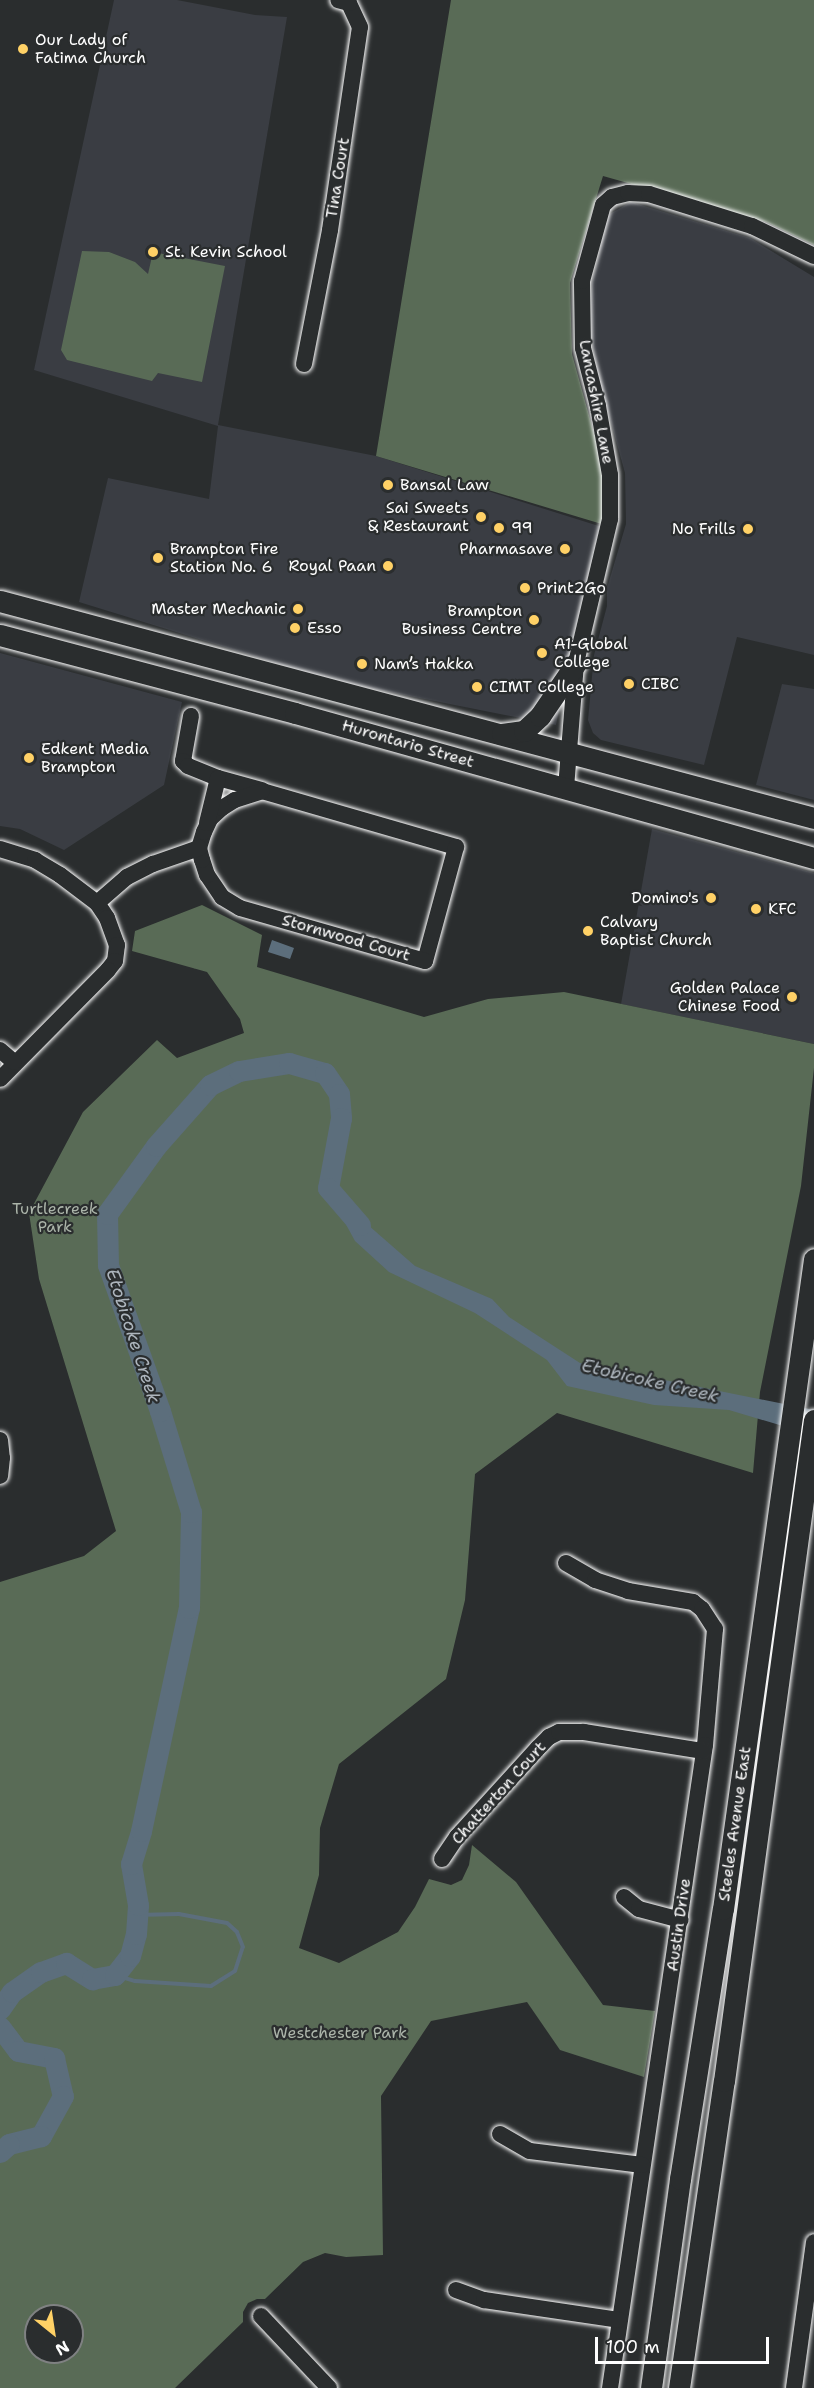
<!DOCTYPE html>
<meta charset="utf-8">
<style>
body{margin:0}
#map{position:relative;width:814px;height:2388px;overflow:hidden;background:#2a2d2e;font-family:"Shantell Sans",sans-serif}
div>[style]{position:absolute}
.built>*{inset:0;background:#3a3d43}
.green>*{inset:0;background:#596b56}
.water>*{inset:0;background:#5c6e7c}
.stream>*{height:4px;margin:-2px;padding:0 2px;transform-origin:2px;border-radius:2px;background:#5c6e7c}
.river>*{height:21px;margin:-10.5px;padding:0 10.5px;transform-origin:10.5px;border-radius:10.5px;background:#5c6e7c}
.roads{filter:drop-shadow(0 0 2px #fff) drop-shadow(0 0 2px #fff)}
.minor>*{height:16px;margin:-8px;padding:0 8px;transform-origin:8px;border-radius:8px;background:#2a2d2e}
.major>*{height:21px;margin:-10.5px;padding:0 10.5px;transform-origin:10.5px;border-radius:10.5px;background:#2a2d2e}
.dots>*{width:16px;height:16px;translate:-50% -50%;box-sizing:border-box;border:3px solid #2a2d2e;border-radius:50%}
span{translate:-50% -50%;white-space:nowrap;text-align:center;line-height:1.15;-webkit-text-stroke:4.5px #2a2d2e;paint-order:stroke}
.poi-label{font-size:16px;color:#fff}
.left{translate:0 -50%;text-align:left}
.right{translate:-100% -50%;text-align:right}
.street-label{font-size:16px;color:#fff}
.park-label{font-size:16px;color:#acb5aa}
.water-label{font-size:18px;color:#aeb6be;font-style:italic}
.north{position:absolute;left:24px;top:2304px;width:60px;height:60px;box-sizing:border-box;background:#2a2d2e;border:2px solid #7f8182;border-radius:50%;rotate:150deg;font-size:16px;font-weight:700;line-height:24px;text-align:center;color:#fff}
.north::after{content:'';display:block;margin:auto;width:21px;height:27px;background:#ffd166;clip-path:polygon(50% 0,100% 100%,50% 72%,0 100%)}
.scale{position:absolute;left:595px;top:2337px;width:174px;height:27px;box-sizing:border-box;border:3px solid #fff;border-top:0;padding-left:8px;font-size:18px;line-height:21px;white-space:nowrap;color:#fff;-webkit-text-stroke:4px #2a2d2e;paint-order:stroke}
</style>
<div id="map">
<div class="built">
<div style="clip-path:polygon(114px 0,177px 0,255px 15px,287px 17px,218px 425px,376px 456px,602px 527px,573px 641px,556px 725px,334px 681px,79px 602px,108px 478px,209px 499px,218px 426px,34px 370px)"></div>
<div style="clip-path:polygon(631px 202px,750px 238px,814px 277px,814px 655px,737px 637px,704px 765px,601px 740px,593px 733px,588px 720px,594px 655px,607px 606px,607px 588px,626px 524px,625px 473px,598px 375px,590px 330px,592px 283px,608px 215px)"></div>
<div style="clip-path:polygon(0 653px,182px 702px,164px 785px,64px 850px,20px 829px,0 826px)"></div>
<div style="clip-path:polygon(782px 684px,814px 689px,814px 800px,756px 785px)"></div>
<div style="clip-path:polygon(652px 829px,814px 873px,814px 1044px,621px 1004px)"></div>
</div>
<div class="green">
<div style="clip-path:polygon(451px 0,814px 0,814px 245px,766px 222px,603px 176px,570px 283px,572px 354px,608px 484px,605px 525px,376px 456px)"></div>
<div style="clip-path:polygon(82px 251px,109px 252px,135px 262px,148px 274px,153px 252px,225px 266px,202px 382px,158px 373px,152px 381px,67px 360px,61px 350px)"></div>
<div style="clip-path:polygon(evenodd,202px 905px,262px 935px,257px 967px,424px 1017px,488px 999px,564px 992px,814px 1044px,814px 1068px,801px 1186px,760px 1392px,753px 1473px,557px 1413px,475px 1474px,465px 1600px,446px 1679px,339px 1764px,320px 1828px,319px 1875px,299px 1948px,339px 1963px,398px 1932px,415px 1907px,429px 1879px,451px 1885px,462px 1880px,469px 1865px,472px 1845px,516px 1882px,603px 2005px,655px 2011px,644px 2077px,560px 2050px,527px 2002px,431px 2021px,381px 2096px,383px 2255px,346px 2257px,325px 2253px,303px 2262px,265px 2299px,257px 2299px,248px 2303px,243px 2312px,243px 2322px,175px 2388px,0 2388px,0 1582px,84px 1556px,116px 1531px,39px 1279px,29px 1213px,83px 1112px,157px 1040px,177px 1058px,244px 1033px,240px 1019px,207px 972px,132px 951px,135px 931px,202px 905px,36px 2316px,72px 2316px,72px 2352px,36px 2352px,36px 2316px)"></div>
</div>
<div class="water">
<div style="clip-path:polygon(272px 940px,294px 948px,290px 959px,268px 952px)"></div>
<div style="clip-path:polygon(344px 1204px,415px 1266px,492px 1299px,509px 1317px,580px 1363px,814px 1410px,803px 1432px,729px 1410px,654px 1405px,567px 1386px,547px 1360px,475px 1313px,389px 1272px,355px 1241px,337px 1208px)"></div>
</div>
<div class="stream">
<div style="left:115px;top:1975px;width:21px;rotate:17deg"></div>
<div style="left:135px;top:1981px;width:76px;rotate:3.8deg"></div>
<div style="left:211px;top:1986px;width:28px;rotate:-32deg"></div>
<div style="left:235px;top:1971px;width:25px;rotate:-72deg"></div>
<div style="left:243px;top:1947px;width:16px;rotate:-112deg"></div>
<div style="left:237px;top:1932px;width:13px;rotate:-138deg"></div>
<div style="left:227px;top:1923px;width:49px;rotate:-169.4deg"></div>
<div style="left:179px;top:1914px;width:43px;rotate:178.7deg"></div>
</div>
<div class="river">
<div style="left:0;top:2009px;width:21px;rotate:-55deg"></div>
<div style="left:12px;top:1992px;width:35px;rotate:-35deg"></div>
<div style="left:41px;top:1972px;width:27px;rotate:-20deg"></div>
<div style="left:66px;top:1963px;width:31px;rotate:32deg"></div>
<div style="left:92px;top:1979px;width:23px;rotate:-10deg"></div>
<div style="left:115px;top:1975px;width:24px;rotate:-52deg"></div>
<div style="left:130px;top:1956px;width:23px;rotate:-75deg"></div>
<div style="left:136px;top:1934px;width:29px;rotate:-86deg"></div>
<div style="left:138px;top:1905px;width:42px;rotate:-99.7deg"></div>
<div style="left:131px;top:1864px;width:34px;rotate:-73deg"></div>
<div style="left:141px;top:1831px;width:228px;rotate:-77.9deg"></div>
<div style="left:189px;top:1608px;width:96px;rotate:-88.8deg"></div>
<div style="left:191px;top:1512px;width:106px;rotate:-107.1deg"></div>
<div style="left:160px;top:1411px;width:155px;rotate:-109.6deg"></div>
<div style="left:108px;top:1265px;width:51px;rotate:-91.1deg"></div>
<div style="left:107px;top:1214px;width:84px;rotate:-54.2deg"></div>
<div style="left:156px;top:1146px;width:81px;rotate:-48.5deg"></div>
<div style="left:210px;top:1085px;width:32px;rotate:-26deg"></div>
<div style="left:239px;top:1071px;width:51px;rotate:-9.1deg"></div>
<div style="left:289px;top:1063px;width:37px;rotate:16deg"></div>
<div style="left:325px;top:1073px;width:25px;rotate:56deg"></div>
<div style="left:339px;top:1094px;width:24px;rotate:85deg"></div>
<div style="left:341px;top:1118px;width:71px;rotate:100.5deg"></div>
<div style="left:328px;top:1188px;width:49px;rotate:49.1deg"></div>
<div style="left:0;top:2027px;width:30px;rotate:53deg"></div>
<div style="left:18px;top:2051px;width:37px;rotate:11deg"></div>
<div style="left:54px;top:2058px;width:39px;rotate:77deg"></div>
<div style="left:63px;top:2096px;width:46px;rotate:118.8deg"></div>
<div style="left:41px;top:2136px;width:33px;rotate:166deg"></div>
<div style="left:9px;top:2144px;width:12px;rotate:138deg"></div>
</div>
<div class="roads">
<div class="minor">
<div style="left:304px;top:364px;width:136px;rotate:-79deg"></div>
<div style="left:330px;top:230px;width:205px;rotate:-81.6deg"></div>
<div style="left:360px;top:27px;width:26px;rotate:-115deg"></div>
<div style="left:349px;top:3px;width:11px;rotate:-165deg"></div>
<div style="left:191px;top:716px;width:46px;rotate:100.1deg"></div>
<div style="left:183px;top:761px;width:7px;rotate:45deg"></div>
<div style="left:188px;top:766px;width:32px;rotate:22deg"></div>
<div style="left:218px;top:778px;width:46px;rotate:15.3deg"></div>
<div style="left:566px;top:788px;width:125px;rotate:-85.4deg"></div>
<div style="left:576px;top:663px;width:148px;rotate:-76.7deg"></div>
<div style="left:610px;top:519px;width:44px;rotate:-90deg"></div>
<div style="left:610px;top:475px;width:70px;rotate:-99.9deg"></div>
<div style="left:598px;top:406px;width:60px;rotate:-104.5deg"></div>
<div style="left:583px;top:348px;width:67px;rotate:-90.9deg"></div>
<div style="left:582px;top:281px;width:79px;rotate:-74.6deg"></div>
<div style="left:603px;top:205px;width:12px;rotate:-42deg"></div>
<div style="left:612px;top:197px;width:16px;rotate:-14deg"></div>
<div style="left:628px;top:193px;width:21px;rotate:3deg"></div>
<div style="left:649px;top:194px;width:108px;rotate:17.3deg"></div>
<div style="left:752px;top:226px;width:69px;rotate:25.8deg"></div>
<div style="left:262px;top:791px;width:202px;rotate:16.1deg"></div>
<div style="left:456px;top:847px;width:118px;rotate:105.2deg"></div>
<div style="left:425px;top:961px;width:192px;rotate:-164deg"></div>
<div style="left:240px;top:908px;width:21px;rotate:-149deg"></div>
<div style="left:222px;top:897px;width:27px;rotate:-124deg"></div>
<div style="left:207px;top:875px;width:16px;rotate:-108deg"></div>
<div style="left:202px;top:860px;width:12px;rotate:-104deg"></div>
<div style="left:199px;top:848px;width:17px;rotate:-73deg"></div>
<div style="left:204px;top:832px;width:14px;rotate:-65deg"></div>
<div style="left:210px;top:819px;width:16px;rotate:-43deg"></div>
<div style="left:222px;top:808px;width:15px;rotate:-32deg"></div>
<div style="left:235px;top:800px;width:28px;rotate:-18deg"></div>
<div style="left:207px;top:823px;width:46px;rotate:-76.3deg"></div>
<div style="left:0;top:849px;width:37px;rotate:17deg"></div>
<div style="left:35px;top:860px;width:29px;rotate:31deg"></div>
<div style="left:60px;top:875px;width:46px;rotate:37.1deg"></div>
<div style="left:97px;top:903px;width:18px;rotate:56deg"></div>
<div style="left:107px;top:918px;width:29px;rotate:70deg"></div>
<div style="left:117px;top:945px;width:16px;rotate:97deg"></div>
<div style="left:115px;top:961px;width:11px;rotate:128deg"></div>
<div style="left:108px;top:970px;width:153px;rotate:134.7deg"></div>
<div style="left:97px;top:903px;width:40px;rotate:-41deg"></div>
<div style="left:127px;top:877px;width:29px;rotate:-27deg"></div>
<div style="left:153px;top:864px;width:49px;rotate:-19.2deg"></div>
<div style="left:0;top:1050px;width:18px;rotate:41deg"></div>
<div style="left:0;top:1440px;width:18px;rotate:84deg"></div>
<div style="left:2px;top:1458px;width:18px;rotate:96deg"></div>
<div style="left:566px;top:1563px;width:34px;rotate:30deg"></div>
<div style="left:595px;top:1580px;width:35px;rotate:18deg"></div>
<div style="left:628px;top:1591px;width:66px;rotate:9.6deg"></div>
<div style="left:693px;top:1602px;width:11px;rotate:38deg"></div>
<div style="left:702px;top:1609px;width:24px;rotate:57deg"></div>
<div style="left:715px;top:1629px;width:116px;rotate:94.9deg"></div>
<div style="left:705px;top:1745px;width:650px;rotate:98.4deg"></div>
<div style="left:442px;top:1859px;width:27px;rotate:-56deg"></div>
<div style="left:457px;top:1837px;width:120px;rotate:-47.7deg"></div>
<div style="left:538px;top:1748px;width:16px;rotate:-45deg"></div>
<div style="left:549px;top:1737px;width:11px;rotate:-27deg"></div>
<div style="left:559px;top:1732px;width:25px"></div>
<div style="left:584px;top:1732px;width:121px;rotate:9.1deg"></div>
<div style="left:624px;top:1897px;width:19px;rotate:39deg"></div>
<div style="left:639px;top:1909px;width:43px;rotate:14.7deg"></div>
<div style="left:500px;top:2134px;width:34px;rotate:30deg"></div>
<div style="left:530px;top:2151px;width:113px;rotate:7.1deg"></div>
<div style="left:456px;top:2290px;width:30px;rotate:20deg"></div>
<div style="left:484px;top:2300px;width:136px;rotate:8.4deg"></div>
<div style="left:261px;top:2316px;width:99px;rotate:46.6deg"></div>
<div style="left:794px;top:2388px;width:147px;rotate:-82.2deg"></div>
</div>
<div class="major">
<div style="left:0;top:601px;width:842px;rotate:14.93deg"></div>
<div style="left:0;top:635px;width:305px;rotate:14.8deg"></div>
<div style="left:295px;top:713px;width:539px;rotate:15.61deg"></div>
<div style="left:502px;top:734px;width:22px;rotate:-8deg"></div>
<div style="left:524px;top:731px;width:22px;rotate:-43deg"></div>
<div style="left:540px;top:716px;width:64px;rotate:-55.8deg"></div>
<div style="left:651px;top:2388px;width:211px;rotate:-82.1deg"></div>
<div style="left:680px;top:2179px;width:273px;rotate:-81deg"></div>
<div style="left:723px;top:1909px;width:656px;rotate:-82.03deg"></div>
<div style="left:679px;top:2388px;width:310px;rotate:-81.7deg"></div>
<div style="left:724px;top:2081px;width:667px;rotate:-82.25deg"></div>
</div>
</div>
<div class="dots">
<div style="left:23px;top:49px;background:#ffd166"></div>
<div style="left:153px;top:252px;background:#ffd166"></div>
<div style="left:388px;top:485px;background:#ffd166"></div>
<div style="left:481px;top:517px;background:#ffd166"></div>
<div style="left:499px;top:528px;background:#ffd166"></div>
<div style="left:748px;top:529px;background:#ffd166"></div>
<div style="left:565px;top:549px;background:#ffd166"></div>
<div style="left:158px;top:558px;background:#ffd166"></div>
<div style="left:388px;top:566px;background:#ffd166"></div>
<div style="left:525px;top:588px;background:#ffd166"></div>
<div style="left:298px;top:609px;background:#ffd166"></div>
<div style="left:534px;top:620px;background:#ffd166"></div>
<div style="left:295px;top:628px;background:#ffd166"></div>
<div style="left:542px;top:653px;background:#ffd166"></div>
<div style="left:362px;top:664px;background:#ffd166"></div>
<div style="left:629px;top:684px;background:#ffd166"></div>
<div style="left:477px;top:687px;background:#ffd166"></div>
<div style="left:29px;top:758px;background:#ffd166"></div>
<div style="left:711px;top:898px;background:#ffd166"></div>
<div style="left:756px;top:909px;background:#ffd166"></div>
<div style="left:588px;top:931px;background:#ffd166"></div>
<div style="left:792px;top:997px;background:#ffd166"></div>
</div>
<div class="poi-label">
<span class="left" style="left:35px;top:49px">Our Lady of<br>Fatima Church</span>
<span class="left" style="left:165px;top:252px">St. Kevin School</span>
<span class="left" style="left:400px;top:485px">Bansal Law</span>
<span class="right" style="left:469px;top:517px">Sai Sweets<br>&amp; Restaurant</span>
<span class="left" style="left:511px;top:528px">99</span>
<span class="right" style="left:736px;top:529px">No Frills</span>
<span class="left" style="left:170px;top:558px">Brampton Fire<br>Station No. 6</span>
<span class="right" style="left:553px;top:549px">Pharmasave</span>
<span class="right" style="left:376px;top:566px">Royal Paan</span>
<span class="left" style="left:537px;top:588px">Print2Go</span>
<span class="right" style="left:286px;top:609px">Master Mechanic</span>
<span class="right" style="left:522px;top:620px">Brampton<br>Business Centre</span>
<span class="left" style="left:307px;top:628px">Esso</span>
<span class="left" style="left:554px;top:653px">A1-Global<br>College</span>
<span class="left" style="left:374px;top:664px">Nam’s Hakka</span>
<span class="left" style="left:641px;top:684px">CIBC</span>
<span class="left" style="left:489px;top:687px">CIMT College</span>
<span class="left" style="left:41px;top:758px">Edkent Media<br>Brampton</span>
<span class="right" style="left:699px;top:898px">Domino's</span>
<span class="left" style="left:768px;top:909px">KFC</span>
<span class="left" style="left:600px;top:931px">Calvary<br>Baptist Church</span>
<span class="right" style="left:780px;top:997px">Golden Palace<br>Chinese Food</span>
</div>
<div class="street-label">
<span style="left:338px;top:178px;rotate:-81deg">Tina Court</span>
<span style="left:596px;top:402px;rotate:79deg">Lancashire Lane</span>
<span style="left:408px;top:744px;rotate:16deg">Hurontario Street</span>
<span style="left:346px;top:938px;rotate:16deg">Stornwood Court</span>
<span style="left:499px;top:1793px;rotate:-48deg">Chatterton Court</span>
<span style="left:735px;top:1824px;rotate:-82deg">Steeles Avenue East</span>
<span style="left:679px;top:1925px;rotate:-82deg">Austin Drive</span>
</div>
<div class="park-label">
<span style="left:55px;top:1218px">Turtlecreek<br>Park</span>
<span style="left:340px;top:2033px">Westchester Park</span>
</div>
<div class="water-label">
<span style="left:133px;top:1336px;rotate:72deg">Etobicoke Creek</span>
<span style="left:650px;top:1381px;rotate:13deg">Etobicoke Creek</span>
</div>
<div class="north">N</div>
<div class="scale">100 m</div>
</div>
